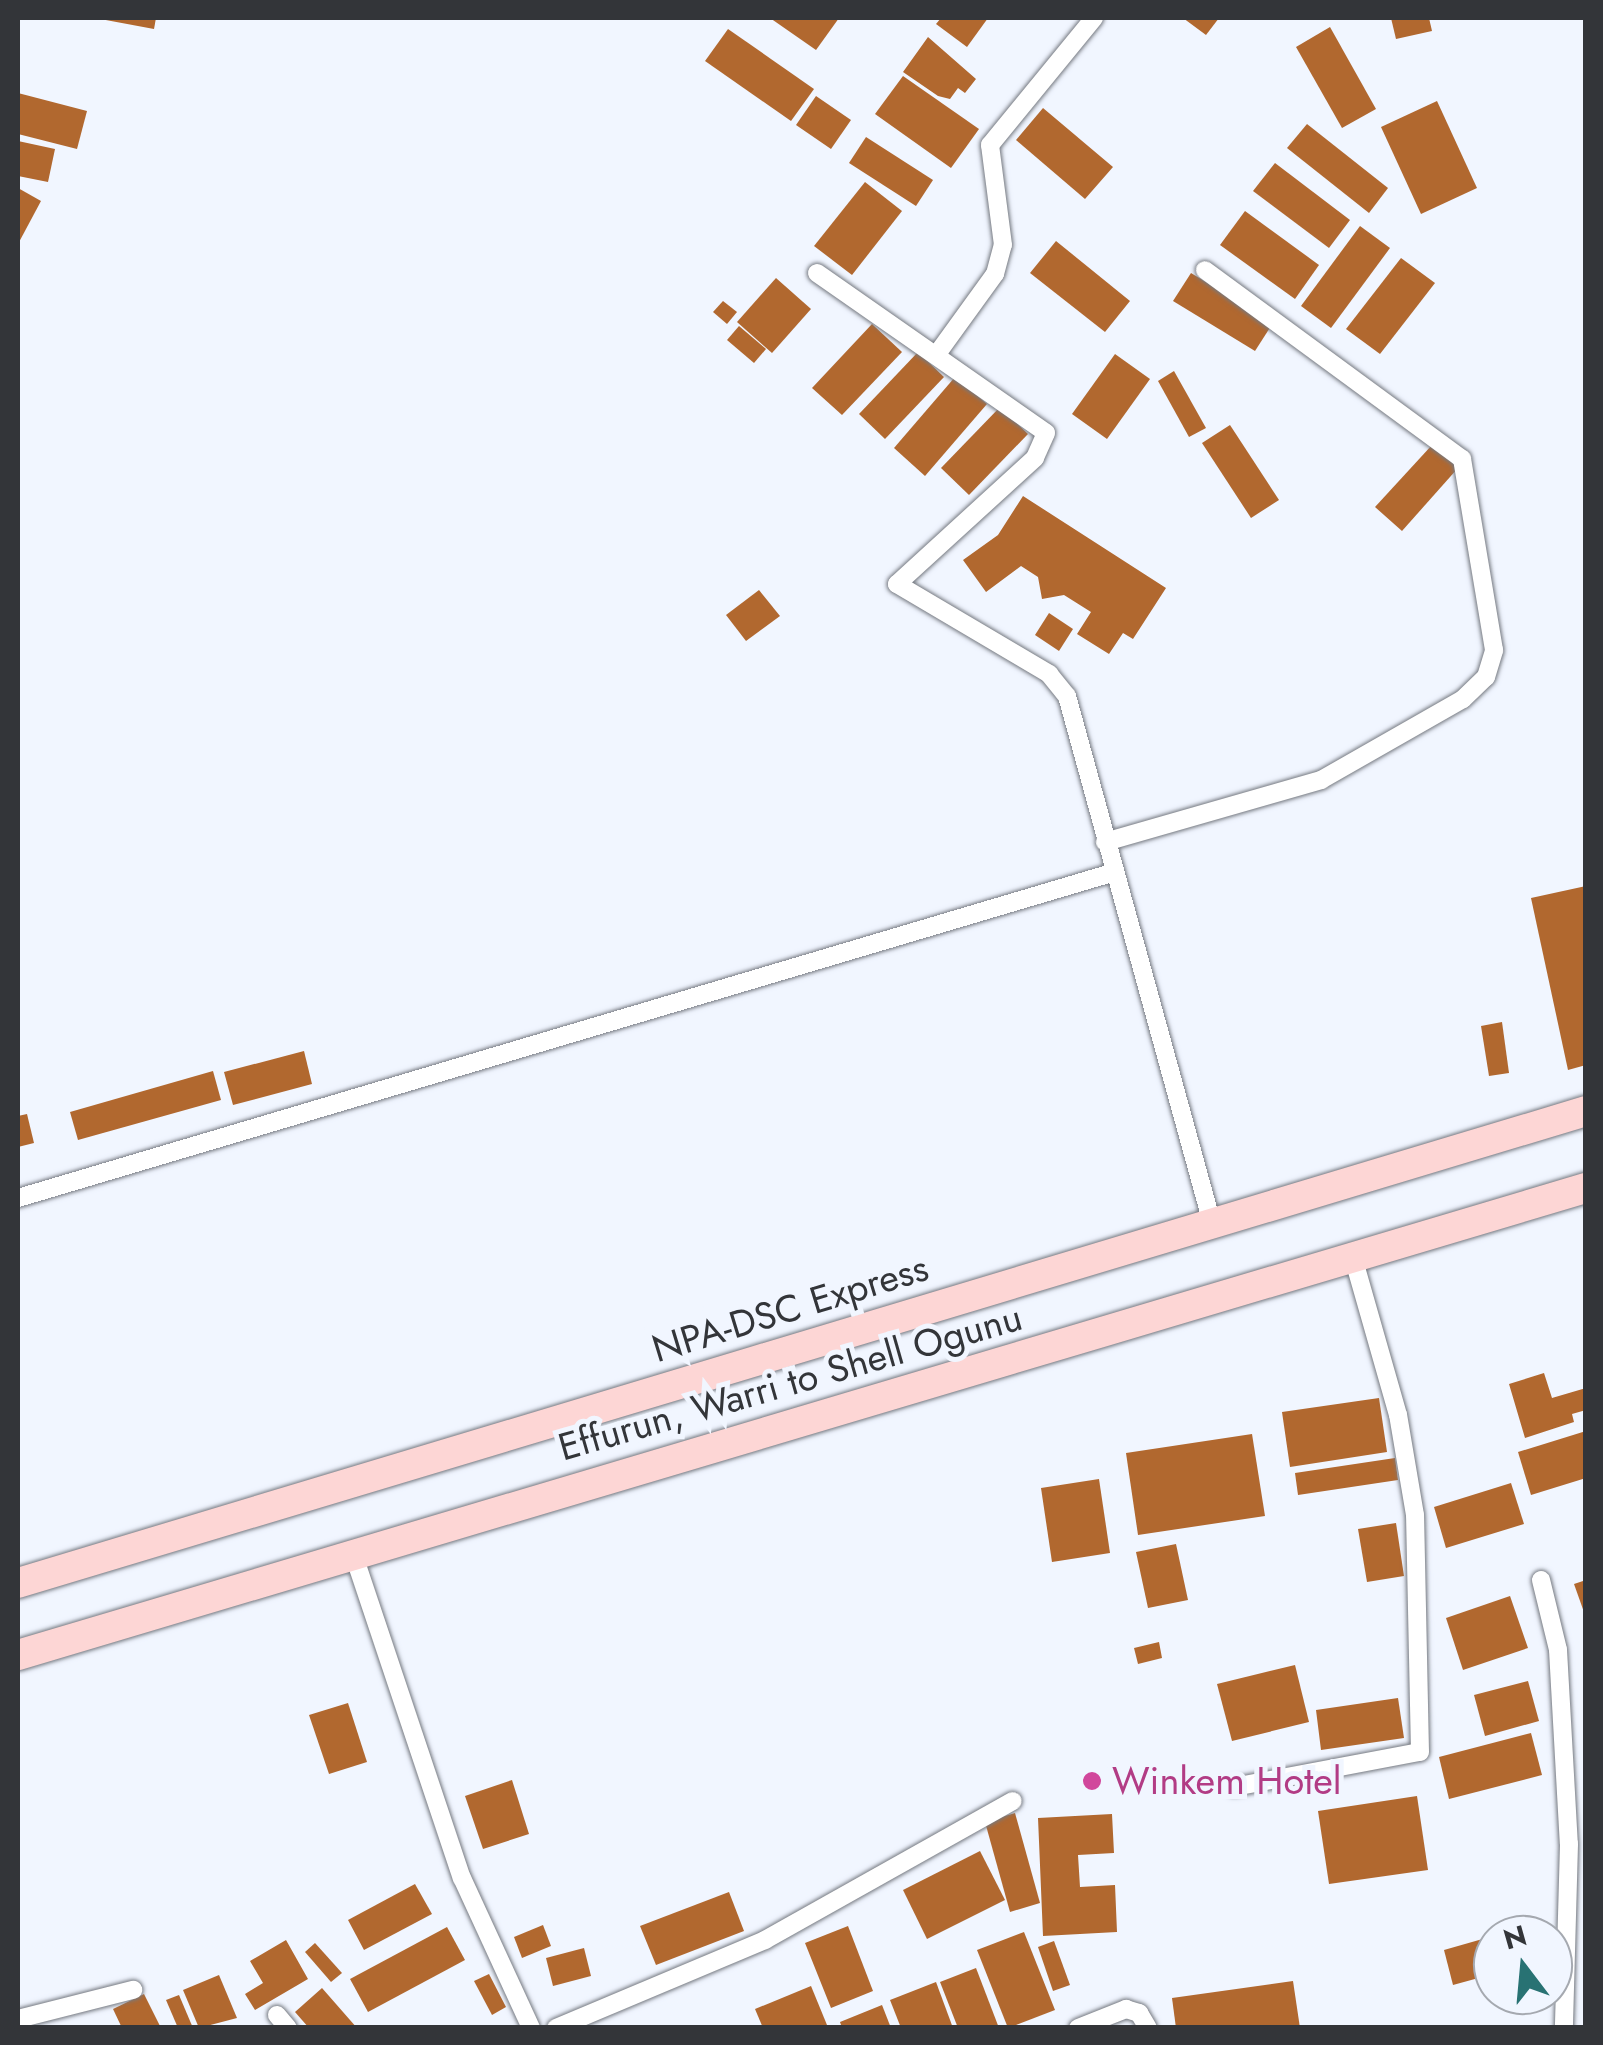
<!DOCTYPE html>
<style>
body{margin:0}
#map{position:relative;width:1603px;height:2045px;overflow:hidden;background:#f1f6ff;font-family:Jost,sans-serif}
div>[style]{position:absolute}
.building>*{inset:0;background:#b1682f}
.roads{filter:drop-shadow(0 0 2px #757981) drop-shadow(0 0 2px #757981)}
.street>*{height:18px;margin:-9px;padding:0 9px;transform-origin:9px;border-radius:9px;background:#fff}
.primary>*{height:30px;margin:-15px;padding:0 15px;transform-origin:15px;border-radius:15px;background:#fdd6d5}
.dots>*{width:28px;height:28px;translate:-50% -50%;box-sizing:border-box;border:5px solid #f1f6ff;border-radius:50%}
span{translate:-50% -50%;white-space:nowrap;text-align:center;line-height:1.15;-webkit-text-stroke:10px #f1f6ff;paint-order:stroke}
.street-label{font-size:38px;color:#333539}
.hotel-label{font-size:38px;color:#b23c85}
.left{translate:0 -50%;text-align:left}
.frame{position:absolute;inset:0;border:20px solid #333539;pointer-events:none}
.north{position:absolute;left:1473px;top:1915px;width:100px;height:100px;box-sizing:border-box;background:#f1f6ff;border:2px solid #a5a9b0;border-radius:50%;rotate:344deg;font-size:28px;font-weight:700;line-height:40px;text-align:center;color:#333539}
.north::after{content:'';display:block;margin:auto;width:35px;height:45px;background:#287273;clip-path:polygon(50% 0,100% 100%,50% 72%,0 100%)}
</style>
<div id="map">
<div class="building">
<div style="clip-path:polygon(95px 18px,156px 18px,154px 29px)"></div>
<div style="clip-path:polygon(770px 18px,839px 18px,816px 50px)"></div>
<div style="clip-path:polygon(941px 18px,988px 18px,967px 47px,936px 24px)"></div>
<div style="clip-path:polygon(1183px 18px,1219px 18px,1206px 35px)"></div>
<div style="clip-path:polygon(1391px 18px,1429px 18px,1432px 31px,1396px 39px)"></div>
<div style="clip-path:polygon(1330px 27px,1376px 109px,1342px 128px,1296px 47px)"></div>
<div style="clip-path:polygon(728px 29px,814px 89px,791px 121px,705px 61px)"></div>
<div style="clip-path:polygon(928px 37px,976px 79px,965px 93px,958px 88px,950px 99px,938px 96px,903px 72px)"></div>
<div style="clip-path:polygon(903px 76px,979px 129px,951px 168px,875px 114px)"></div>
<div style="clip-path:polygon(18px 93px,87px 111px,77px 149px,18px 134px)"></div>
<div style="clip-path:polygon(816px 96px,851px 120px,831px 149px,796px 125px)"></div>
<div style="clip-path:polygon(1437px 101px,1477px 188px,1421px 214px,1381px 127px)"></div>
<div style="clip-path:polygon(1043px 108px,1113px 167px,1085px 199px,1016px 140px)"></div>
<div style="clip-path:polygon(1307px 124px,1388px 188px,1369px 213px,1287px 148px)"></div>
<div style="clip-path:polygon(866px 137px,933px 180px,916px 206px,849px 163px)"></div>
<div style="clip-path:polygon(18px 141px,55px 149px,48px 182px,18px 176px)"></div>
<div style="clip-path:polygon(1275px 163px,1350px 220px,1329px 248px,1253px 191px)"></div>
<div style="clip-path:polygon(865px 182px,902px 211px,852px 275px,814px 246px)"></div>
<div style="clip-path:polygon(18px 188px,41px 201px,18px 244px)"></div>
<div style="clip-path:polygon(1245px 211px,1319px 265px,1295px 299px,1220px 245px)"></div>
<div style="clip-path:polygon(1360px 226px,1390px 248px,1331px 328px,1301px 306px)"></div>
<div style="clip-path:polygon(1056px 241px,1130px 301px,1105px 332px,1030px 273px)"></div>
<div style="clip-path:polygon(1401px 258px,1435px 283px,1380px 354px,1346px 329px)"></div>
<div style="clip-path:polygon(1191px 273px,1273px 323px,1255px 351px,1173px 301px)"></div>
<div style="clip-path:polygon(776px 278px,811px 309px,772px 353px,737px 322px)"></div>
<div style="clip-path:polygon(723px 301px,737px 312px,727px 324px,713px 312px)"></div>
<div style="clip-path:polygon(872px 324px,902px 352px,842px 415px,812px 388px)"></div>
<div style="clip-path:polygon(739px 326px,766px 349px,754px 363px,727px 340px)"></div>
<div style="clip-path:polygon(918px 352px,944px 377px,885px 439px,859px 414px)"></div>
<div style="clip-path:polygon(1115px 354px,1150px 379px,1107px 439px,1072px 414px)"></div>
<div style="clip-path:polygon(1174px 371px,1206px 428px,1189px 437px,1158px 381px)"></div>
<div style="clip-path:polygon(955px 377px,987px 404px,925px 476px,894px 448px)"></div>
<div style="clip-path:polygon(1000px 407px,1028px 434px,969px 495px,941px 468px)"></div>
<div style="clip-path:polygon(1230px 425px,1279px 500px,1251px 518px,1202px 443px)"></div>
<div style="clip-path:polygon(1432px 445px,1458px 468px,1402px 531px,1375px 507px)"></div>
<div style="clip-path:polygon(1023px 496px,1166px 588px,1133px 639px,1123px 633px,1109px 654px,1077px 634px,1091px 612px,1064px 595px,1042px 599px,1038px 577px,1021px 566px,986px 592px,963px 560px,998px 535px)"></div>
<div style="clip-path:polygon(759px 590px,780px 616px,746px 641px,726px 615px)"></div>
<div style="clip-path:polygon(1049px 613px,1073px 629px,1059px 651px,1035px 635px)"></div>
<div style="clip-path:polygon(1586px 886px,1586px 1065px,1568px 1070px,1531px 898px)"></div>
<div style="clip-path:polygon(1502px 1022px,1509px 1073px,1489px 1076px,1481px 1026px)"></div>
<div style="clip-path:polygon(304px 1051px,312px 1084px,233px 1105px,224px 1072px)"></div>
<div style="clip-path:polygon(213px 1071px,221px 1100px,78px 1140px,70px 1112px)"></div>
<div style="clip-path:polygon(27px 1114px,34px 1143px,18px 1147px,18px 1116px)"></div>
<div style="clip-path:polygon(1544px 1373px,1552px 1398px,1586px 1388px,1586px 1410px,1572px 1414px,1574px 1422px,1525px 1438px,1509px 1384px)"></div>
<div style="clip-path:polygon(1379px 1398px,1387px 1452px,1290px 1467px,1282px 1412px)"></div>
<div style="clip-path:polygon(1586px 1431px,1586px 1478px,1531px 1495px,1518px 1452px)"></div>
<div style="clip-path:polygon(1252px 1434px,1265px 1516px,1138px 1535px,1126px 1453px)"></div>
<div style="clip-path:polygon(1395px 1458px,1398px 1480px,1298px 1495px,1295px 1473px)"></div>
<div style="clip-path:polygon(1099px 1479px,1110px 1553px,1052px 1562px,1041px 1488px)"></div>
<div style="clip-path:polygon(1511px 1483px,1524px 1524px,1446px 1548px,1434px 1507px)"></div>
<div style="clip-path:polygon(1396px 1523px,1404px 1576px,1367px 1582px,1358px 1529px)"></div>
<div style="clip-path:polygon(1176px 1544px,1188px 1600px,1148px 1608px,1136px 1552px)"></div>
<div style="clip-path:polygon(1586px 1580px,1586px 1614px,1585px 1615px,1574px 1584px)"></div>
<div style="clip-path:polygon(1510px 1596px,1528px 1648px,1463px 1670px,1446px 1618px)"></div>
<div style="clip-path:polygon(1159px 1642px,1162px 1658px,1138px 1664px,1134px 1648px)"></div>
<div style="clip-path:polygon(1295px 1665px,1309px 1722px,1232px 1741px,1217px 1684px)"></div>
<div style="clip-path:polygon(1528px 1681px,1539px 1721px,1485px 1736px,1474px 1695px)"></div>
<div style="clip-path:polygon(1398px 1698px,1404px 1738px,1321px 1750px,1316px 1710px)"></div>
<div style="clip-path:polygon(348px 1703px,367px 1762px,329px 1774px,309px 1715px)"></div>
<div style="clip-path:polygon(1531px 1733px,1542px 1775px,1449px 1799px,1439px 1757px)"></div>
<div style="clip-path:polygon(512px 1780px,529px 1834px,483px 1849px,465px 1796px)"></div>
<div style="clip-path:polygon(1417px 1796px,1428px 1870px,1329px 1884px,1318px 1811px)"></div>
<div style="clip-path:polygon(1015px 1813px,1040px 1903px,1010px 1912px,985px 1822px)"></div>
<div style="clip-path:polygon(1112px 1814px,1114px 1853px,1078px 1855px,1080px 1887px,1115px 1885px,1117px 1932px,1043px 1936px,1038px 1818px)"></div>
<div style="clip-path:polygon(980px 1851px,1005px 1900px,927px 1939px,903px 1890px)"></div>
<div style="clip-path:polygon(415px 1884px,432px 1914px,364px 1950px,348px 1920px)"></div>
<div style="clip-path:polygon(729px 1892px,744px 1931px,656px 1965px,640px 1926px)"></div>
<div style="clip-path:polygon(1543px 1922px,1547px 1935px,1500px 1935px,1500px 1934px)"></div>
<div style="clip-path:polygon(543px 1925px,551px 1946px,522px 1958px,514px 1937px)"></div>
<div style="clip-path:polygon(848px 1926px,873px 1991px,831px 2008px,805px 1943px)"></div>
<div style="clip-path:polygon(447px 1927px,465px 1960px,368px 2012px,350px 1979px)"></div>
<div style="clip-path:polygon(1024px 1932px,1055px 2010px,1008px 2028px,977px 1950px)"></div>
<div style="clip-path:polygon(1493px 1936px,1493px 1974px,1453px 1985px,1444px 1950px)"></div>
<div style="clip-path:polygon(286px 1940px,308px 1979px,255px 2010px,245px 1994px,263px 1983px,250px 1961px)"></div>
<div style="clip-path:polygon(1054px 1941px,1070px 1985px,1053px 1991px,1038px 1947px)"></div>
<div style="clip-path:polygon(315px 1943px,342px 1973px,331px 1982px,305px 1952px)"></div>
<div style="clip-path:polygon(584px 1948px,591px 1976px,553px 1986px,546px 1958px)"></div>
<div style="clip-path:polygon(976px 1968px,999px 2028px,958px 2028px,940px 1982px)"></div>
<div style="clip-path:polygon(489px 1974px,506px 2007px,492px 2015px,474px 1981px)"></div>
<div style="clip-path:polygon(219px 1975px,237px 2018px,199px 2028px,183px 1990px)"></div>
<div style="clip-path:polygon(1293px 1981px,1300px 2028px,1176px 2028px,1172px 1998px)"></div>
<div style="clip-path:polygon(936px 1982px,953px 2028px,901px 2028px,890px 2000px)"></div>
<div style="clip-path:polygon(811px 1986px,827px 2025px,763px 2028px,755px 2009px)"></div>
<div style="clip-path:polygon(322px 1988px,357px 2028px,309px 2028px,295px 2012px)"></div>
<div style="clip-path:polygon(144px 1994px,161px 2028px,122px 2028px,113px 2009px)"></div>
<div style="clip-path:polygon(179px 1995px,193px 2028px,178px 2028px,166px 2000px)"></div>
<div style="clip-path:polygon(882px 2005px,891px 2028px,842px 2028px,840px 2022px)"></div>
</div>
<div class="roads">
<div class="street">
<div style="left:817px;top:273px;width:279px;rotate:34.9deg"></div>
<div style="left:1046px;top:433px;width:27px;rotate:114deg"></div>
<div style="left:1035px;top:458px;width:187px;rotate:137.6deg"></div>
<div style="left:897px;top:584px;width:177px;rotate:30.6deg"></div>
<div style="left:1049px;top:674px;width:28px;rotate:51deg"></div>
<div style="left:1067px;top:696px;width:547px;rotate:74.62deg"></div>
<div style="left:937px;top:354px;width:99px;rotate:-54.1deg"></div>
<div style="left:995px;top:274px;width:30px;rotate:-75deg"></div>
<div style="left:1003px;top:245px;width:101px;rotate:-97.4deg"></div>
<div style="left:990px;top:145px;width:164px;rotate:-50.7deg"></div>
<div style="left:1105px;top:842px;width:225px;rotate:-16deg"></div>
<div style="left:1321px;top:780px;width:163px;rotate:-29.7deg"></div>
<div style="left:1463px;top:699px;width:32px;rotate:-44deg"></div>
<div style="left:1486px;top:677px;width:28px;rotate:-73deg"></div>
<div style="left:1494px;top:650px;width:194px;rotate:-99.5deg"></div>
<div style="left:1462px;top:459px;width:319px;rotate:-143.7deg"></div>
<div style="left:18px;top:1198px;width:1141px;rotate:-16.55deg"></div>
<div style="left:353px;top:1553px;width:343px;rotate:71.5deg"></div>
<div style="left:462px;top:1878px;width:165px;rotate:65.3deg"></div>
<div style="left:1541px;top:1580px;width:72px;rotate:76.3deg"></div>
<div style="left:1558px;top:1650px;width:194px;rotate:86.8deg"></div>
<div style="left:1569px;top:1844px;width:184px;rotate:91.6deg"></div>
<div style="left:1234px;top:1787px;width:189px;rotate:-10.7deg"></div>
<div style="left:1420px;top:1752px;width:237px;rotate:-91.2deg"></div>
<div style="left:1415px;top:1515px;width:101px;rotate:-99.6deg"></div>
<div style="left:1398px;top:1415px;width:164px;rotate:-105.9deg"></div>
<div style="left:277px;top:2015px;width:17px;rotate:50deg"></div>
<div style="left:18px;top:2019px;width:119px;rotate:-14.2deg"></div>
<div style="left:556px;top:2028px;width:227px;rotate:-22.8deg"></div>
<div style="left:765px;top:1940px;width:284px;rotate:-29.3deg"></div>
<div style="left:1078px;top:2028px;width:52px;rotate:-21.6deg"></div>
<div style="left:1126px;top:2009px;width:14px;rotate:17deg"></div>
<div style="left:1139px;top:2013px;width:17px;rotate:59deg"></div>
</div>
<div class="primary">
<div style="left:18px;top:1583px;width:1638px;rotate:-16.75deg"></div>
<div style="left:18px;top:1655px;width:1636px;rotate:-16.59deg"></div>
</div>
</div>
<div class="dots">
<div style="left:1092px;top:1781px;background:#d1479c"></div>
</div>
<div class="street-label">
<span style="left:790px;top:1308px;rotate:-17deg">NPA-DSC Express</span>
<span style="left:790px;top:1382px;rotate:-16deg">Effurun, Warri to Shell Ogunu</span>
</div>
<div class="hotel-label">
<span class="left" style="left:1112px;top:1781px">Winkem Hotel</span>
</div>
<div class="frame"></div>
<div class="north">N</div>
</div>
